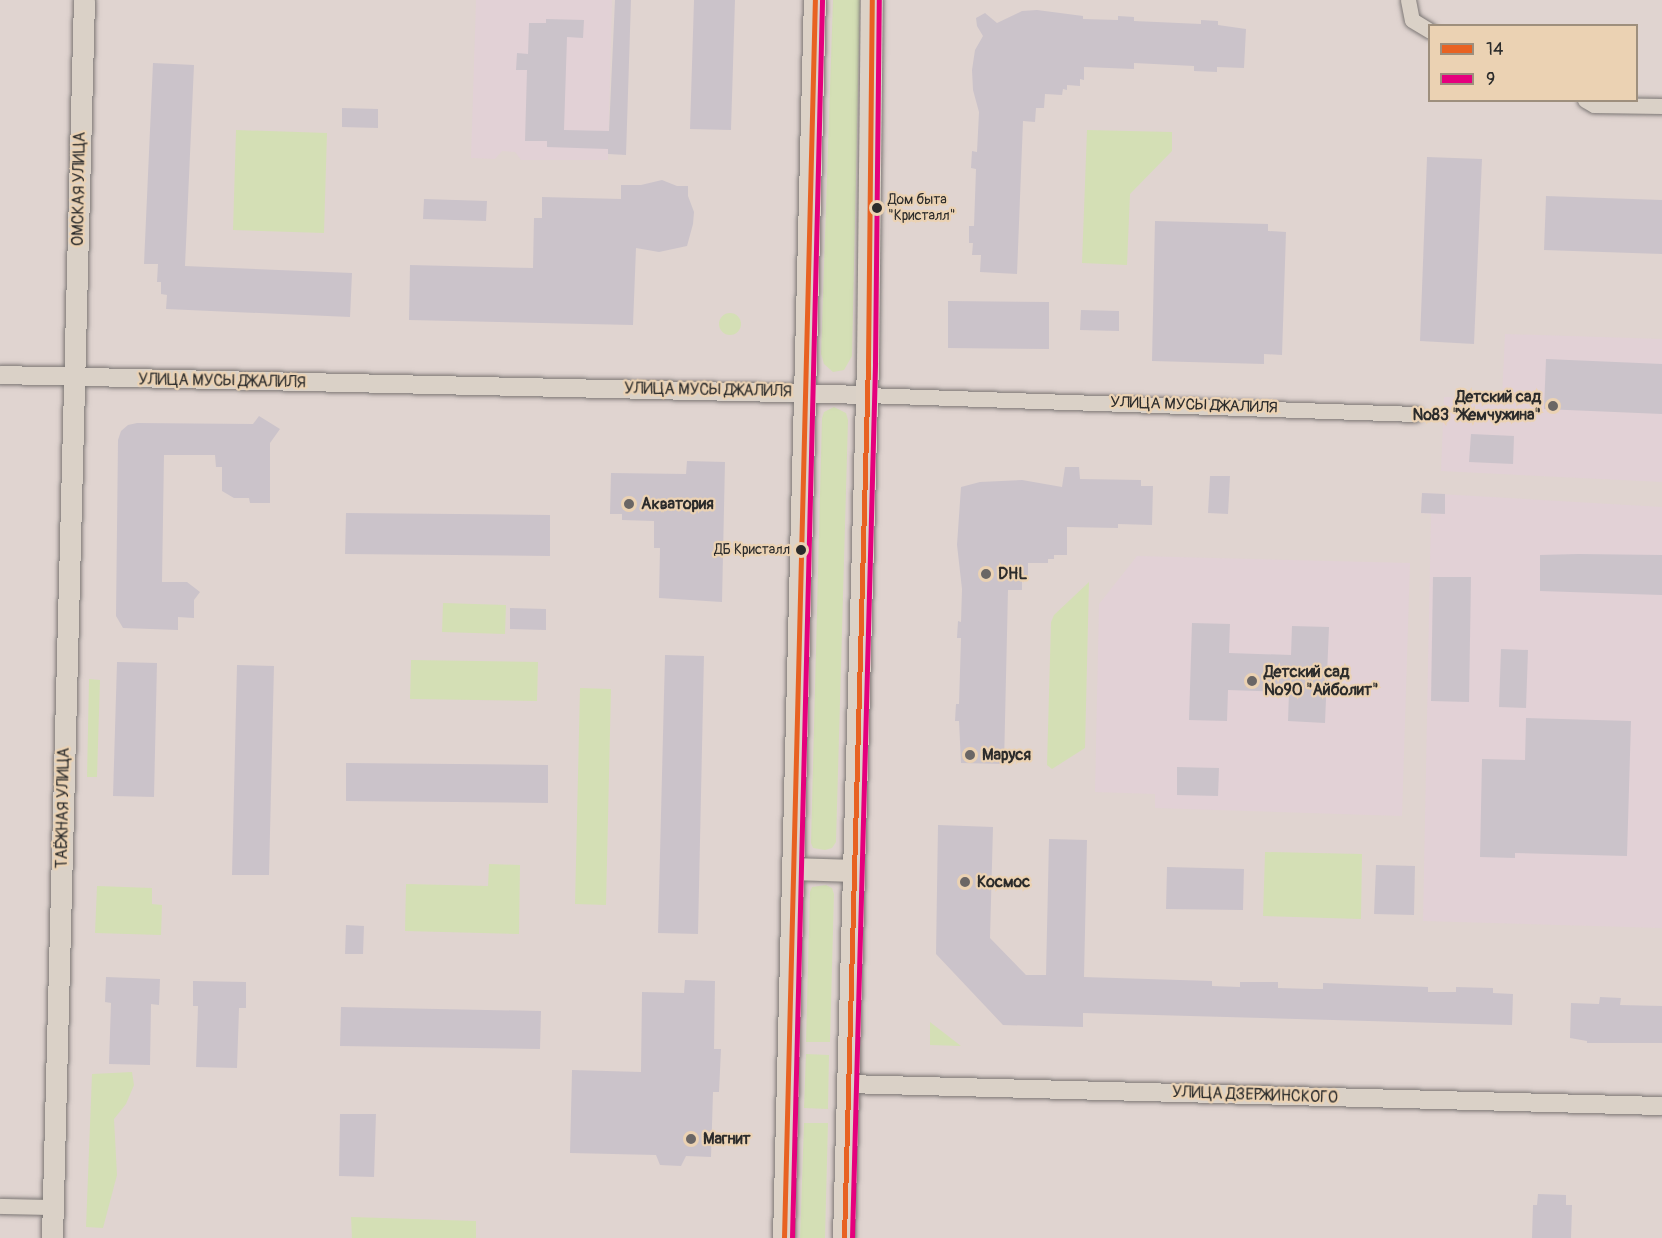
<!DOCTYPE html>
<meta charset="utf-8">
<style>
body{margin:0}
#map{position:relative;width:1662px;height:1238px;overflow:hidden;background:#e0d4d0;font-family:Pangolin,sans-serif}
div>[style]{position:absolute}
.built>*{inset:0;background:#e2d1d6}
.green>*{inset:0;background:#d4dfb5}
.round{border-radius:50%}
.building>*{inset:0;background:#cbc3ca}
.roads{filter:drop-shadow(0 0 2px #7c7775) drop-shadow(0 0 2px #7c7775)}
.minor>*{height:15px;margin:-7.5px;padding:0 7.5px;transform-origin:7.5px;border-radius:7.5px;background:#dad1c7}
.tertiary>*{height:18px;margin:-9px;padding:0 9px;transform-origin:9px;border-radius:9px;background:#dad1c7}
.secondary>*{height:21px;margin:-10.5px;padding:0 10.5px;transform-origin:10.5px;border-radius:10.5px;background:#dad1c7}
.primary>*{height:22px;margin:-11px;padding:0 11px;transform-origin:11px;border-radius:11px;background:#dcd2c7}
.bus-1>*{height:4.5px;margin:-2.25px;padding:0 2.25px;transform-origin:2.25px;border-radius:2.25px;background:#e86222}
.bus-2>*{height:4.5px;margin:-2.25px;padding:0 2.25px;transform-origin:2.25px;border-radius:2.25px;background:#e5007d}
.dots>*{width:16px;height:16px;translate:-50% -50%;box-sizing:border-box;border:3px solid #ebd2b3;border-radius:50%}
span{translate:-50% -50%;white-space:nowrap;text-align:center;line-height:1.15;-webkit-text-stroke:4.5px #ebd2b3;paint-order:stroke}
.bus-label{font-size:14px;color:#2b2b2b}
.left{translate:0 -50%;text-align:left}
.right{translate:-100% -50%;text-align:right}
.street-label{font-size:16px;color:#2b2b2b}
.poi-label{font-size:16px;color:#2b2b2b;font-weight:700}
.legend{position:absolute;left:1428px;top:24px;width:210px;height:78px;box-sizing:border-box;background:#ebd2b3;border:2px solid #9e8f7d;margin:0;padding:8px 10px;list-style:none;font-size:18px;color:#2b2b2b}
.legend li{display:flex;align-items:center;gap:12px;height:30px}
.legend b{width:30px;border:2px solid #9e8f7d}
</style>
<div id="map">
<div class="built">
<div style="clip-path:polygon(476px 0,612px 0,608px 160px,521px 160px,515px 152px,502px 151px,495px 159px,471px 158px)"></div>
<div style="clip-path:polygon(1505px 334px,1662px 339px,1662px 482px,1441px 471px,1444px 397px,1502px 398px)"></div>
<div style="clip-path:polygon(1422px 493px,1662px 507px,1662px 928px,1423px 921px,1431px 514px,1421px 513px)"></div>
<div style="clip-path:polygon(1137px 556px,1410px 563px,1402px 816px,1155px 808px,1155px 794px,1095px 792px,1099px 604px)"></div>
</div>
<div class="green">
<div style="clip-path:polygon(833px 0,860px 0,852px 356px,844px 370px,833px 372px,824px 364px,821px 354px)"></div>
<div style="clip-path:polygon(236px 130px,327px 133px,324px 233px,233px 230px)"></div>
<div style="clip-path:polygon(1087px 130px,1172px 132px,1172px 151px,1130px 194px,1127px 265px,1082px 263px)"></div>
<div class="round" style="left:719px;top:313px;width:22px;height:22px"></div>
<div style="clip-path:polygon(834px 407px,846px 413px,848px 420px,836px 842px,832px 848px,825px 850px,813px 848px,811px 843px,822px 418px,824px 412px)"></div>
<div style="clip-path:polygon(1089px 582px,1085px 748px,1052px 769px,1047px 765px,1051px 622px,1054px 615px)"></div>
<div style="clip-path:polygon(443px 603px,506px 605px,505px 634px,442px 632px)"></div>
<div style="clip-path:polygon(411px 660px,538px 662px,537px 701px,410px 699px)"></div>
<div style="clip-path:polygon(89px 679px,100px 680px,97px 777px,87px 777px)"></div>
<div style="clip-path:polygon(580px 688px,611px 689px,606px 905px,575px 904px)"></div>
<div style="clip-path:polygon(1265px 852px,1362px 854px,1361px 919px,1263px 916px)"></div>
<div style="clip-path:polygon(489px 864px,520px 865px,519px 934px,405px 931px,406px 884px,488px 886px)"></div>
<div style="clip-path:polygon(826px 885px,832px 888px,834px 894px,830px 1042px,806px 1042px,810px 892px,812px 887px)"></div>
<div style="clip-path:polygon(97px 886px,152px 888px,152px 904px,162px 905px,161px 935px,95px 933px)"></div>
<div style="clip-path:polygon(930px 1022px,961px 1046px,930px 1045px)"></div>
<div style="clip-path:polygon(806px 1054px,829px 1055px,828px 1109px,804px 1108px)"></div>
<div style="clip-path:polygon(132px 1072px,134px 1085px,126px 1104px,114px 1119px,117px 1175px,103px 1228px,86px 1227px,92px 1074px)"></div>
<div style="clip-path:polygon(804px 1123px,828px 1123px,825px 1238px,800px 1238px)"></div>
<div style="clip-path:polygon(351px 1217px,476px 1221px,476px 1238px,352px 1238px)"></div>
</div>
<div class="building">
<div style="clip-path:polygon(615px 0,631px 0,626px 155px,608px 154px,608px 149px,547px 147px,547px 141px,525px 141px,527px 70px,516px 70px,517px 53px,528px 54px,529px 23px,546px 23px,546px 19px,584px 20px,583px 38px,567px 37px,564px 130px,609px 131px)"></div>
<div style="clip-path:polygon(694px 0,735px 0,731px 130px,690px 129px)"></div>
<div style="clip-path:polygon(1037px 10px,1083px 16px,1083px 19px,1118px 20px,1118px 16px,1134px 17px,1134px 21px,1201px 24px,1201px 20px,1218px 21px,1218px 25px,1246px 29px,1244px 68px,1217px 67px,1217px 72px,1194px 71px,1194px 66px,1134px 63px,1134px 69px,1084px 67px,1084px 80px,1080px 79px,1080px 86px,1067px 85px,1067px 90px,1063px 89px,1062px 95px,1045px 94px,1044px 108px,1036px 108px,1035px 122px,1023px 121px,1017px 274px,980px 272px,981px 255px,972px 255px,973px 243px,969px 243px,969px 226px,974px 226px,976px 169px,971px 168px,972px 151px,977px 152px,979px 112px,973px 90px,972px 70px,975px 50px,983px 36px,977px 26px,976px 18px,985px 13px,997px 23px,1022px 11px)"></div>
<div style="clip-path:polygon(153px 63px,194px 65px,185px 266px,352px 273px,350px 317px,166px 309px,167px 295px,161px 294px,161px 282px,157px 282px,158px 264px,144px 264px)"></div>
<div style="clip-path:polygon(342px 108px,378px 109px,378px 128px,342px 127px)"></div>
<div style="clip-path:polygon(1427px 157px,1482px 159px,1474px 344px,1420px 341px)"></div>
<div style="clip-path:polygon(662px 180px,677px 186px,688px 186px,688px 196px,694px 212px,693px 224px,687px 246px,659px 252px,636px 248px,633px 325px,409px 320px,410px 265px,533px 268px,534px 218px,542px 218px,542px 197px,621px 199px,621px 185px,641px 185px)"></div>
<div style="clip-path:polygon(1546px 196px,1662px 200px,1662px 254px,1544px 250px)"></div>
<div style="clip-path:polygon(424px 199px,487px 201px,486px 221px,423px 219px)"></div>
<div style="clip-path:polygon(1155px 221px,1268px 224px,1268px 231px,1286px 232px,1282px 355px,1264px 354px,1264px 364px,1152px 361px)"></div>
<div style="clip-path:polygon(948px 301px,1049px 302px,1049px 349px,948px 348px)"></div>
<div style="clip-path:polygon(1081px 310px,1119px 311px,1119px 331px,1080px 330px)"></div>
<div style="clip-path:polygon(1546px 359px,1662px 364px,1662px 414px,1544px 409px)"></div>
<div style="clip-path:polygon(259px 416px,280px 429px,270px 443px,270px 503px,250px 503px,249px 498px,234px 498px,222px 491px,222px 467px,216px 467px,215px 455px,164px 455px,162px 582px,187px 582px,200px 592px,194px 600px,194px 618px,178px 617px,178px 630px,123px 628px,116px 616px,118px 440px,121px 431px,128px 425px,137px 423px,253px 424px)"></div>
<div style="clip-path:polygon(1471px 434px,1514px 436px,1513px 464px,1469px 462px)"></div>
<div style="clip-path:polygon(687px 461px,725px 462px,722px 602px,659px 598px,660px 548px,654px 548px,654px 521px,622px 520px,622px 514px,610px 514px,611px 473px,686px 474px)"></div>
<div style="clip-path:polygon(1065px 467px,1079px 467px,1080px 479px,1141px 480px,1141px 486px,1153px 486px,1152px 525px,1118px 524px,1118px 528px,1067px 527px,1067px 555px,1054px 555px,1054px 559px,1048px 559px,1048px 563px,1028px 563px,1028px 577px,1022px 577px,1022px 590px,1008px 590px,1004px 764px,961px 763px,959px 721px,955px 721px,956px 704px,959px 704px,961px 638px,957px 638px,958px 621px,961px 622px,962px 589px,957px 545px,961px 487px,980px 482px,1022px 480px,1062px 487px)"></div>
<div style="clip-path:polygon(1210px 476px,1230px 476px,1228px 514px,1208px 513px)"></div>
<div style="clip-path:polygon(1422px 493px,1445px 494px,1445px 514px,1421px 513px)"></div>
<div style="clip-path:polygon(346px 513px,550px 515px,550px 556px,345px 554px)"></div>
<div style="clip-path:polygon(1578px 554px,1662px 555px,1662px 595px,1540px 591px,1540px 555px)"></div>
<div style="clip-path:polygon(1433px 577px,1471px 577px,1469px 702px,1431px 701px)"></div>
<div style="clip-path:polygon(510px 608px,546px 609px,546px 630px,510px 629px)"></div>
<div style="clip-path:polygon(1192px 623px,1230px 624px,1229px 653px,1291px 655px,1292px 626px,1329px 627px,1325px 723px,1288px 721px,1289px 692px,1228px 690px,1227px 721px,1189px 720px)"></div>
<div style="clip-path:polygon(1501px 649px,1528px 650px,1526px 708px,1499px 707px)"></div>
<div style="clip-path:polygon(665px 655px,704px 656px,698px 934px,658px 933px)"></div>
<div style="clip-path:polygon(117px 662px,157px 663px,154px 797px,113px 796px)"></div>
<div style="clip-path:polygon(237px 665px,274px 666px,269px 875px,232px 875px)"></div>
<div style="clip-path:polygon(1526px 718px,1631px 721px,1627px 856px,1515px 853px,1515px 858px,1480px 857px,1482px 759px,1525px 760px)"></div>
<div style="clip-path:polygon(346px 763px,548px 765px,548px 803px,346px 801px)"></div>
<div style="clip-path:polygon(1177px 767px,1219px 768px,1218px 796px,1177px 795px)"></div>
<div style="clip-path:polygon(938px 825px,993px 827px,990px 938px,1026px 975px,1046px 975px,1049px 839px,1087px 840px,1084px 977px,1212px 981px,1212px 986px,1240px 987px,1240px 982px,1278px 982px,1278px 988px,1314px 989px,1323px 989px,1323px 983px,1428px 987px,1428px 992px,1456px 992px,1456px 987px,1493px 988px,1493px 993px,1513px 994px,1512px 1025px,1083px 1013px,1083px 1027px,1003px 1025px,936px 954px)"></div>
<div style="clip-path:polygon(1376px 865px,1415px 866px,1414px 915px,1374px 914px)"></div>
<div style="clip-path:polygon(1167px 867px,1244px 869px,1243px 910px,1166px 909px)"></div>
<div style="clip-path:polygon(346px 925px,364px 926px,363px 954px,345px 954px)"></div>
<div style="clip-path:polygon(106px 977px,160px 979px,159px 1005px,151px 1004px,150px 1065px,109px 1064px,111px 1003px,105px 1002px)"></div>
<div style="clip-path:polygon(685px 980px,715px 981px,714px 1049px,721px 1049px,719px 1092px,713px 1092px,711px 1157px,686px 1156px,681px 1166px,660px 1165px,656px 1155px,570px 1153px,572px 1070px,641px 1072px,642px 992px,684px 993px)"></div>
<div style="clip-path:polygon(193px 981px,246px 982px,246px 1008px,239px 1008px,237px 1068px,196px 1067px,198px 1006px,193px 1006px)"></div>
<div style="clip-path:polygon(1600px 997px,1621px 998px,1620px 1005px,1662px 1006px,1662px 1043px,1587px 1043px,1587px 1041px,1570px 1038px,1571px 1003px,1599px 1004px)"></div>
<div style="clip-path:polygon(341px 1007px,541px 1011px,540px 1049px,340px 1046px)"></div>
<div style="clip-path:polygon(340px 1114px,376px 1114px,374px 1177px,339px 1176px)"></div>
<div style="clip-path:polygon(1538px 1194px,1566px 1195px,1566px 1205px,1572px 1205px,1571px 1238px,1532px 1238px,1533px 1205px,1537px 1205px)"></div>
</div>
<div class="roads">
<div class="minor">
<div style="left:1408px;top:0;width:20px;rotate:79deg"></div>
<div style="left:1412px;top:20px;width:21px;rotate:31deg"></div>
<div style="left:1585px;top:100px;width:10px;rotate:29deg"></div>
<div style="left:1594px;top:105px;width:68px;rotate:0.8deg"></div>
<div style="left:866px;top:395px;width:549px;rotate:1.98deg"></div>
<div style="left:0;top:1206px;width:53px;rotate:1.1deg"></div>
</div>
<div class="tertiary">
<div style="left:0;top:375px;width:866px;rotate:1.32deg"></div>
<div style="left:847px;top:1084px;width:815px;rotate:1.55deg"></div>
</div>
<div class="secondary">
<div style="left:52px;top:1238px;width:1238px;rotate:-88.52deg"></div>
</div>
<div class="primary">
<div style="left:794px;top:869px;width:59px;rotate:1.9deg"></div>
<div style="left:784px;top:1238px;width:1238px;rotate:-88.57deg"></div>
<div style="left:844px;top:1238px;width:875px;rotate:-88.43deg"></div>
<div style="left:868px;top:363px;width:363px;rotate:-89.4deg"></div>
</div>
</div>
<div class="bus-1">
<div style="left:784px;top:1238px;width:1238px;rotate:-88.57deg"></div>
<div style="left:844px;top:1238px;width:875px;rotate:-88.43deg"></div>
<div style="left:868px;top:363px;width:363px;rotate:-89.4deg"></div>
</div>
<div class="bus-2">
<div style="left:792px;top:1238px;width:1238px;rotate:-88.61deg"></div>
<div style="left:852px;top:1238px;width:875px;rotate:-88.49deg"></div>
<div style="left:875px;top:363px;width:363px;rotate:-89.4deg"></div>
</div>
<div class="dots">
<div style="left:877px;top:208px;background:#2b2b2b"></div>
<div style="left:1553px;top:406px;background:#6a6665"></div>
<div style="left:629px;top:504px;background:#6a6665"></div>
<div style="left:801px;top:550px;background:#2b2b2b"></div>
<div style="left:986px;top:574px;background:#6a6665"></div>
<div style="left:1252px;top:681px;background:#6a6665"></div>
<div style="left:970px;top:755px;background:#6a6665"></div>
<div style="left:965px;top:882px;background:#6a6665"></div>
<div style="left:691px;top:1139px;background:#6a6665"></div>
</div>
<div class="bus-label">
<span class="left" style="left:888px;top:208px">Дом быта<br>"Кристалл"</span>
<span class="right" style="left:790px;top:550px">ДБ Кристалл</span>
</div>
<div class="street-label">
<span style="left:79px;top:189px;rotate:-89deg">ОМСКАЯ УЛИЦА</span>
<span style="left:222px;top:381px;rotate:1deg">УЛИЦА МУСЫ ДЖАЛИЛЯ</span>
<span style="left:708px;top:390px;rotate:1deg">УЛИЦА МУСЫ ДЖАЛИЛЯ</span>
<span style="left:1194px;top:405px;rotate:2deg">УЛИЦА МУСЫ ДЖАЛИЛЯ</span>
<span style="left:63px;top:808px;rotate:-89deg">ТАЁЖНАЯ УЛИЦА</span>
<span style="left:1255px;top:1095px;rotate:2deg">УЛИЦА ДЗЕРЖИНСКОГО</span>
</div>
<div class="poi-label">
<span class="right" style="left:1541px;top:406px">Детский сад<br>№83 "Жемчужина"</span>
<span class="left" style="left:641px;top:504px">Акватория</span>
<span class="left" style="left:998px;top:574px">DHL</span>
<span class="left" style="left:1264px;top:681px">Детский сад<br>№90 "Айболит"</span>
<span class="left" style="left:982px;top:755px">Маруся</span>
<span class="left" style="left:977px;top:882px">Космос</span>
<span class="left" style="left:703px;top:1139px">Магнит</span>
</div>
<ul class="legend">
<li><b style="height:8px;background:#e86222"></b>14</li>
<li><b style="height:8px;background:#e5007d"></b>9</li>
</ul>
</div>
